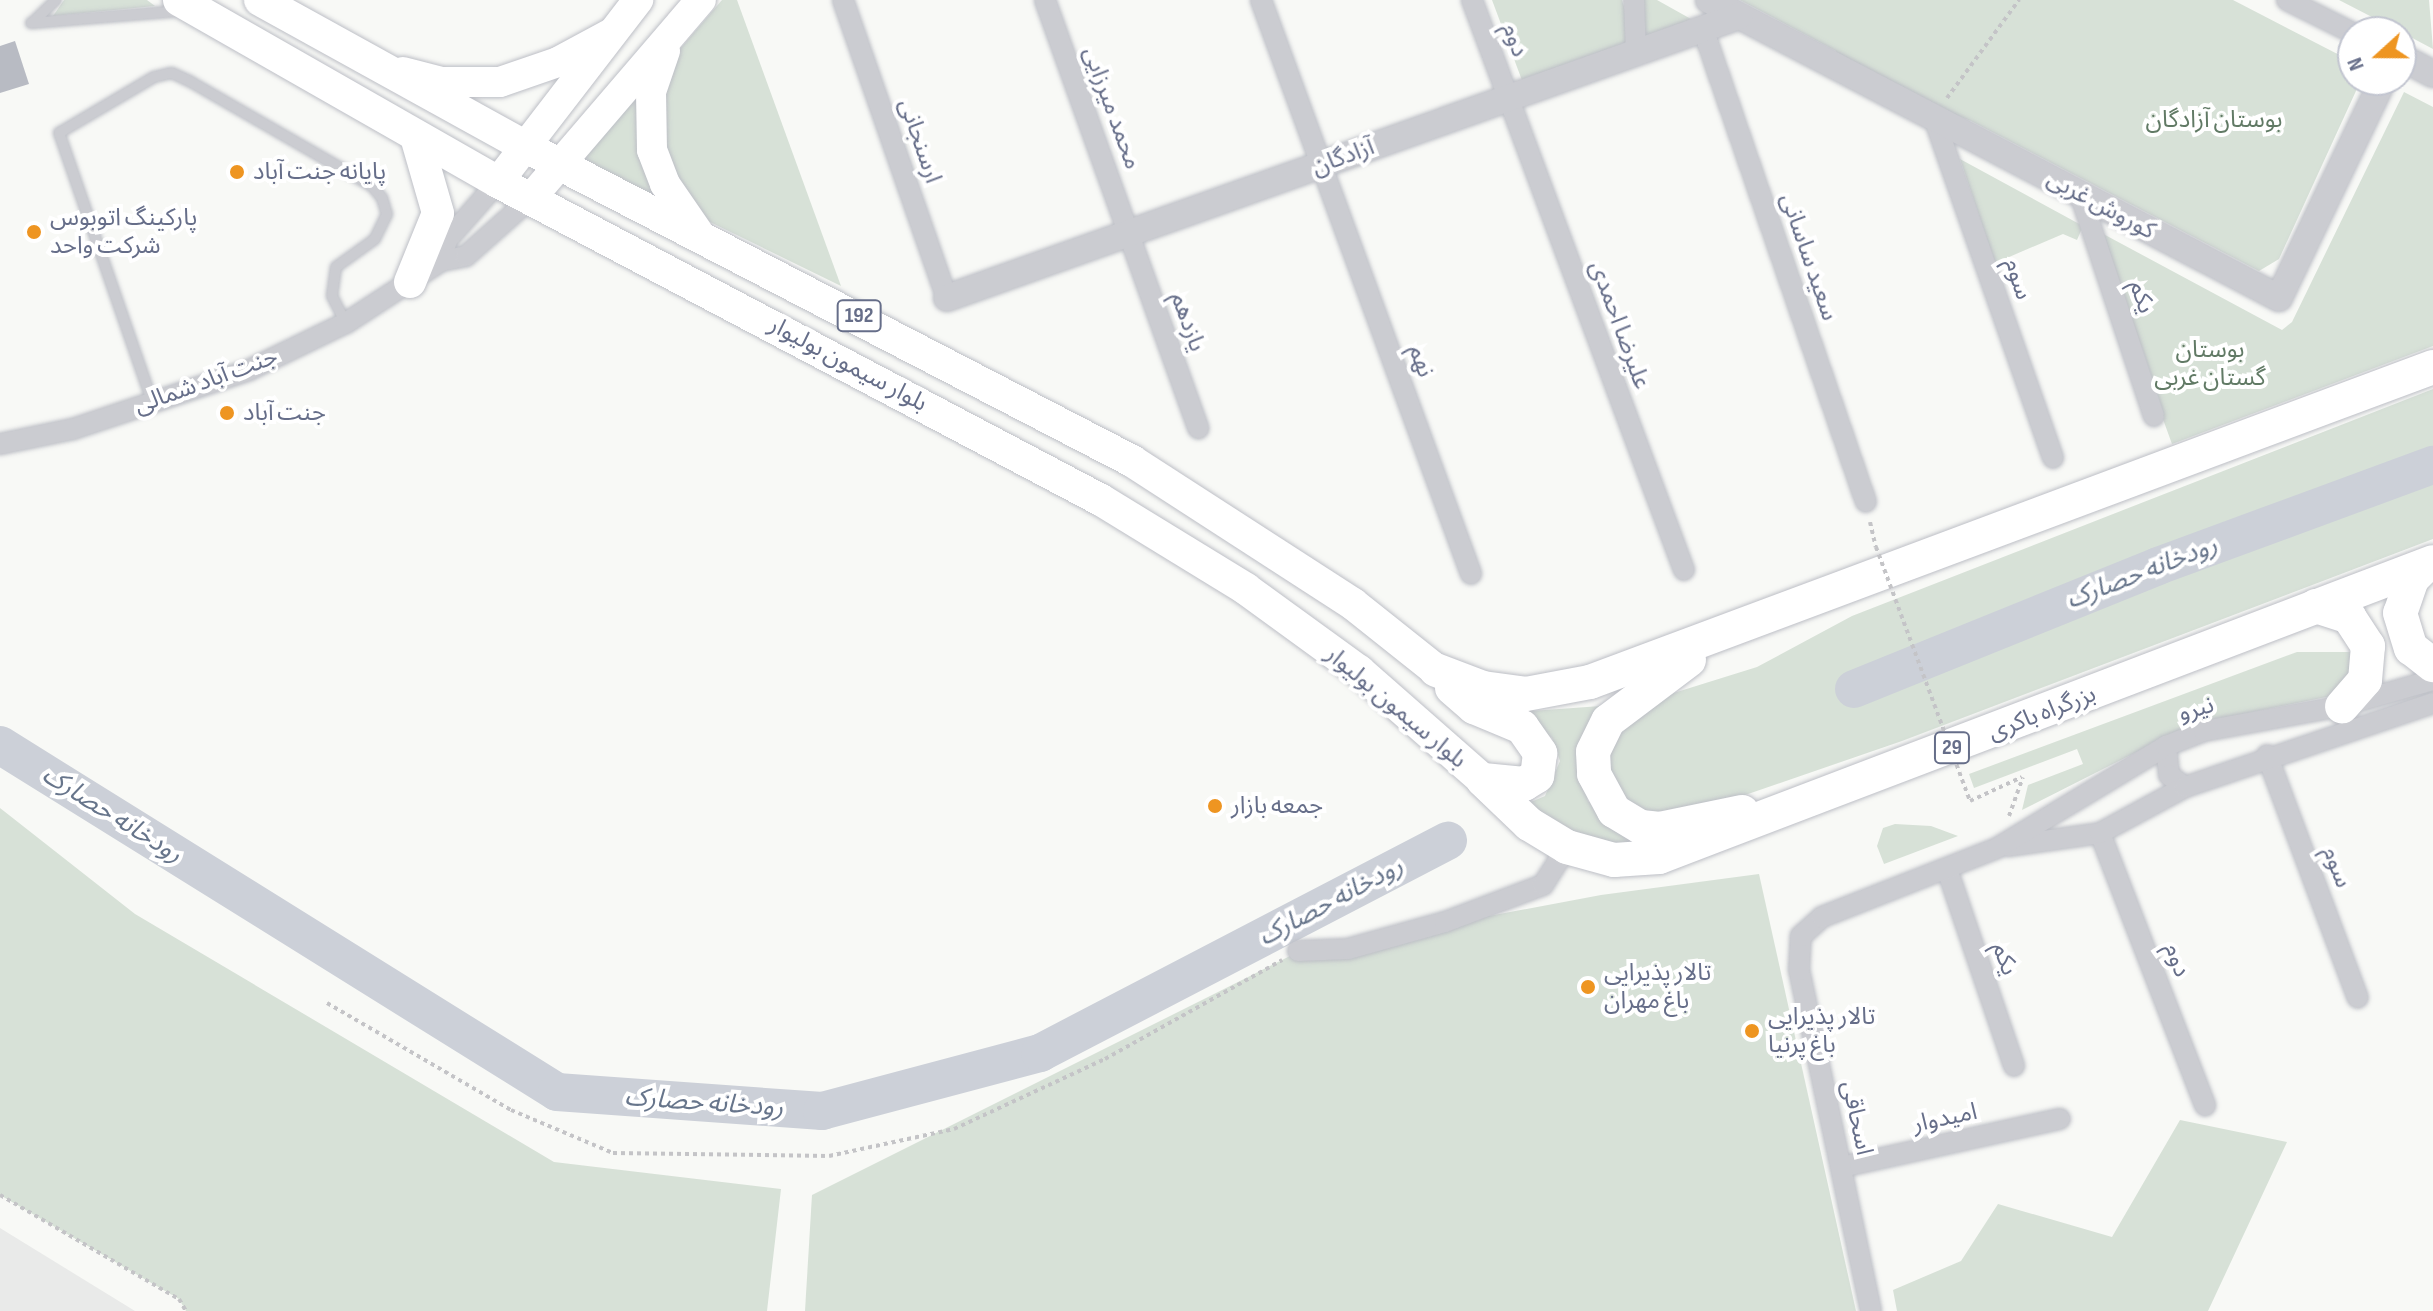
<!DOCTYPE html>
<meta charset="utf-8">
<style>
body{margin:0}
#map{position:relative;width:2433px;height:1311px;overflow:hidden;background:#f8f9f6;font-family:"Sofia Sans Condensed","Noto Sans Arabic",sans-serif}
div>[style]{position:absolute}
.built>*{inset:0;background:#e9eae9}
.green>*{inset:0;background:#d7e1d7}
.river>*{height:38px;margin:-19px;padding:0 19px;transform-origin:19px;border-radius:19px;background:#ccd0d8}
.building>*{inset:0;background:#b8bbc3}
.path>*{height:4px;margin-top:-2px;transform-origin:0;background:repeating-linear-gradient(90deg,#c4c4c7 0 4px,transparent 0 8px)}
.roads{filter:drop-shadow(0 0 2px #bdbfc6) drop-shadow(0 0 2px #bdbfc6)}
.service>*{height:10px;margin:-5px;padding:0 5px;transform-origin:5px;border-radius:5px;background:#cbccd1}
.minor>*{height:20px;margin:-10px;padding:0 10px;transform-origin:10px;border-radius:10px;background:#cbccd1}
.tertiary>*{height:26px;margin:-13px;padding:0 13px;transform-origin:13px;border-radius:13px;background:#cbccd1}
.secondary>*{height:30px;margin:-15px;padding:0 15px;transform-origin:15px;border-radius:15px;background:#fff}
.primary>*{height:32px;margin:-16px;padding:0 16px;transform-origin:16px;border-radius:16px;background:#fff}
.trunk>*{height:34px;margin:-17px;padding:0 17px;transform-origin:17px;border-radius:17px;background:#fff}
.path-bridge>*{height:4px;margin-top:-2px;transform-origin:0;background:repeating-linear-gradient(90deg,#c4c4c7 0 4px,transparent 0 8px)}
.dots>*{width:22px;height:22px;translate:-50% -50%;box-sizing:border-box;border:4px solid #fff;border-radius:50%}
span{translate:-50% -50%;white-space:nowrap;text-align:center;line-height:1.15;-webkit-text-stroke:8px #fff;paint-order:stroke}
.shield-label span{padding:2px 6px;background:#fff;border:2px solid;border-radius:6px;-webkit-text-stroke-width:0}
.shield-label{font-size:22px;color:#666e89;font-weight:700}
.street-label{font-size:24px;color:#666e89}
.park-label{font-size:24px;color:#617a65}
.poi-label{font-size:24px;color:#666e89}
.left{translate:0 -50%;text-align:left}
.water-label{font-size:26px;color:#67758b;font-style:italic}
.north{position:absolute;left:2337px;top:16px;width:80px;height:80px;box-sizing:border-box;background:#fff;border:2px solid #c2c5d0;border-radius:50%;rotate:249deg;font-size:22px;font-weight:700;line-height:32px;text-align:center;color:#666e89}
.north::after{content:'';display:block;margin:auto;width:28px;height:36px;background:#ee9521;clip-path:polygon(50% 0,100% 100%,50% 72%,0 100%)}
</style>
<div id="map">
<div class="built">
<div style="clip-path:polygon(0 1228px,135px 1311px,0 1311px)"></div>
</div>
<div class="green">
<div style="clip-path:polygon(64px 0,147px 0,155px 6px,53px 16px)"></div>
<div style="clip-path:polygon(722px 0,737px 0,841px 286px,708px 221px,680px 194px,657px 118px,673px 57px)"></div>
<div style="clip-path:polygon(1492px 0,1622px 0,1633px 37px,1618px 50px,1523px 83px)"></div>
<div style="clip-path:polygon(1639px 0,1657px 0,1691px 19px,1643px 41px)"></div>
<div style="clip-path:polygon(1740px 0,2233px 0,2353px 62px,2353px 80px,2361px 80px,2279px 259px,2259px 271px,1971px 121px,1846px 72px,1836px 51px)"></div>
<div style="clip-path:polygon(2339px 0,2429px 0,2433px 49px,2401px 32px)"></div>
<div style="clip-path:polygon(648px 73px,671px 204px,584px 159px)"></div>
<div style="clip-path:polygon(2404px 92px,2433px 107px,2433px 346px,2172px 444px,2094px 229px,2282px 330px,2292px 322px)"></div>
<div style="clip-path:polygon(1960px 159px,2083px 226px,2077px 240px,2063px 234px,1995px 263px)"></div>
<div style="clip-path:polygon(2433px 389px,2433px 539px,1902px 741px,1661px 824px,1608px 792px,1605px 735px,1648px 701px,1757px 667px,1852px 616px)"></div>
<div style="clip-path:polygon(2297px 652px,2355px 652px,2353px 673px,2336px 695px,2190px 725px,2022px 810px,2028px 785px,2083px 764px,2077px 749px,1974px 788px,1969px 774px)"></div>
<div style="clip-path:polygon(1601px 706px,1581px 773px,1588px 801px,1641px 848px,1563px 832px,1524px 805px,1545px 796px,1560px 761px,1552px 738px,1517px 712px)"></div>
<div style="clip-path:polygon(0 808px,135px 914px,554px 1162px,781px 1189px,767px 1311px,186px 1311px,179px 1299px,0 1195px)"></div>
<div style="clip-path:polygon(1895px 824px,1931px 826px,1958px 836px,1884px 864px,1877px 846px,1883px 828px)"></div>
<div style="clip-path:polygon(1759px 874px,1856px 1311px,805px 1311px,812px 1195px,1298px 952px,1601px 895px)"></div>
<div style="clip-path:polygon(2180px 1120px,2287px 1142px,2208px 1311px,1897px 1311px,1893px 1290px,1961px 1261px,1998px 1204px,2112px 1237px)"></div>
</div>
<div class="river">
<div style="left:1854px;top:689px;width:328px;rotate:-22deg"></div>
<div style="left:2158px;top:566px;width:293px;rotate:-20.2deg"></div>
<div style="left:0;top:745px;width:656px;rotate:31.92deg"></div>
<div style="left:557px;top:1092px;width:266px;rotate:4.1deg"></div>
<div style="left:822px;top:1111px;width:226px;rotate:-14.9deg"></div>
<div style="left:1040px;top:1053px;width:460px;rotate:-27.5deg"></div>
</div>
<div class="building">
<div style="clip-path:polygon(15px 41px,29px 84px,0 93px,0 46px)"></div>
</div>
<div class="path">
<div style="left:1947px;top:98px;width:122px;rotate:-53.7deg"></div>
<div style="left:1870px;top:522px;width:26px;rotate:77deg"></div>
<div style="left:1970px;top:801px;width:57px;rotate:-24.8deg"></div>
<div style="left:2009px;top:816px;width:41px;rotate:-70.3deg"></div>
<div style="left:327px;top:1003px;width:213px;rotate:30.2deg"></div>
<div style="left:511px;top:1110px;width:111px;rotate:22.9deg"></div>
<div style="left:613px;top:1153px;width:216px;rotate:0.8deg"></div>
<div style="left:829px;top:1156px;width:128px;rotate:-12.2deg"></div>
<div style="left:954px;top:1129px;width:166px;rotate:-24.9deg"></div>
<div style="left:1105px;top:1059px;width:203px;rotate:-29.2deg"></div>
<div style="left:0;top:1195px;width:207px;rotate:30.2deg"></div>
<div style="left:179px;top:1299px;width:14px;rotate:60deg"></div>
</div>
<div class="roads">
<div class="service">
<div style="left:33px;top:22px;width:32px;rotate:-44deg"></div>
<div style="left:31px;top:23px;width:149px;rotate:-4.6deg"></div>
<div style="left:152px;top:401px;width:284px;rotate:-109.1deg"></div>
<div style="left:59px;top:133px;width:110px;rotate:-30.5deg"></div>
<div style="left:154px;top:77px;width:18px;rotate:-13deg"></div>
<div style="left:172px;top:73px;width:21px;rotate:25deg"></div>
<div style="left:191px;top:82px;width:209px;rotate:29.9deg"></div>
<div style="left:372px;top:186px;width:16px;rotate:50deg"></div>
<div style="left:382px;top:198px;width:17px;rotate:73deg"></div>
<div style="left:387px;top:214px;width:28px;rotate:116deg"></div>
<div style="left:375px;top:239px;width:48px;rotate:144.3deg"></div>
<div style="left:336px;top:267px;width:29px;rotate:98deg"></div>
<div style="left:332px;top:296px;width:30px;rotate:63deg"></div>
</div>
<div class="minor">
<div style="left:843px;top:0;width:316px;rotate:70.8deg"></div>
<div style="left:1045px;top:0;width:455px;rotate:70.3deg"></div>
<div style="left:1261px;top:0;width:611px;rotate:69.9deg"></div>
<div style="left:1472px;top:0;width:608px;rotate:69.6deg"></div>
<div style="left:1634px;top:0;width:52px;rotate:87.8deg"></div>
<div style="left:2287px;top:0;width:74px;rotate:26.6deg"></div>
<div style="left:1703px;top:29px;width:500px;rotate:70.99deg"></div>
<div style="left:1934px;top:118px;width:360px;rotate:70.7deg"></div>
<div style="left:2080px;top:194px;width:234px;rotate:71.6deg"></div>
<div style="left:441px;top:261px;width:22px;rotate:-74deg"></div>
<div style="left:447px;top:240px;width:77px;rotate:-48.7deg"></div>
<div style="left:0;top:444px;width:75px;rotate:-11.6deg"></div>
<div style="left:73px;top:429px;width:186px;rotate:-18.5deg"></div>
<div style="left:249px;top:370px;width:108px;rotate:-25.9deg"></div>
<div style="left:346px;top:323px;width:113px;rotate:-33.1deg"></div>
<div style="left:441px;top:261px;width:25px;rotate:-11deg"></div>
<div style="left:466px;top:256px;width:87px;rotate:-41.7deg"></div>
<div style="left:2166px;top:746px;width:29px;rotate:84deg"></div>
<div style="left:2169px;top:775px;width:20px;rotate:37deg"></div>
<div style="left:2267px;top:755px;width:259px;rotate:69.5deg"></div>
<div style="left:2100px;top:833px;width:292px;rotate:68.9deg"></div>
<div style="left:2008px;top:846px;width:93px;rotate:-8deg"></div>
<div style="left:2100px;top:833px;width:97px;rotate:-28.4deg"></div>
<div style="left:2185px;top:787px;width:262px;rotate:-18.7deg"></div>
<div style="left:1947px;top:869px;width:208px;rotate:71.2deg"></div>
<div style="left:1298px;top:951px;width:50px;rotate:-2.3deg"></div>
<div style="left:1348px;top:949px;width:101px;rotate:-15.6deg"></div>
<div style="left:1445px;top:922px;width:105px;rotate:-20.7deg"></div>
<div style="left:1543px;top:885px;width:45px;rotate:-57.7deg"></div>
<div style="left:1841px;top:1167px;width:224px;rotate:-12.4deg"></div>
<div style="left:1871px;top:1311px;width:349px;rotate:-101.9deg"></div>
<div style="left:1799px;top:970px;width:34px;rotate:-87deg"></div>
<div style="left:1801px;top:936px;width:28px;rotate:-42deg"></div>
<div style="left:1822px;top:917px;width:188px;rotate:-21.5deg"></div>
<div style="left:1997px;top:848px;width:197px;rotate:-31.1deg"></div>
<div style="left:2166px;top:746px;width:41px;rotate:-21.5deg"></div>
<div style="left:2204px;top:731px;width:140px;rotate:-10.3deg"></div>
<div style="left:2342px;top:706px;width:95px;rotate:-15.9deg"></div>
</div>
<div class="tertiary">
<div style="left:1709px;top:0;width:643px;rotate:27.6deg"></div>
<div style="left:2279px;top:298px;width:242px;rotate:-64.5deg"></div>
<div style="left:2401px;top:57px;width:36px;rotate:28deg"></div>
<div style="left:947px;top:298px;width:841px;rotate:-19.6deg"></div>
</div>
<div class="secondary">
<div style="left:665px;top:51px;width:43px;rotate:108.9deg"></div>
<div style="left:651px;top:92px;width:58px;rotate:89deg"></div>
<div style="left:652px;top:150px;width:36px;rotate:69deg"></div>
<div style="left:665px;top:184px;width:58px;rotate:55.5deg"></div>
<div style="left:403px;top:72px;width:40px;rotate:14.4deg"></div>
<div style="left:442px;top:82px;width:58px"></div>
<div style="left:500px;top:82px;width:61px;rotate:-19deg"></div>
<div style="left:558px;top:62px;width:59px;rotate:-28.3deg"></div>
<div style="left:498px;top:182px;width:230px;rotate:-52.4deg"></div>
<div style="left:531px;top:198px;width:261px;rotate:-49.4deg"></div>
</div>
<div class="primary">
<div style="left:179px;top:0;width:367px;rotate:29.7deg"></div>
<div style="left:498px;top:182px;width:682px;rotate:27.81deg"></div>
<div style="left:1101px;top:500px;width:170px;rotate:31.5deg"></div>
<div style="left:1246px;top:589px;width:140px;rotate:36deg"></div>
<div style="left:1359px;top:671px;width:165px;rotate:41.3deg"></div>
<div style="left:260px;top:0;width:304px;rotate:28.9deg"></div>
<div style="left:526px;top:147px;width:683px;rotate:27.39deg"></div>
<div style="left:1132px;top:461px;width:263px;rotate:32.9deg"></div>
<div style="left:1353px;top:604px;width:106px;rotate:38.5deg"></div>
<div style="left:410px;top:282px;width:74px;rotate:-67.9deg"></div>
<div style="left:438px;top:213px;width:79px;rotate:-106.1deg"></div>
</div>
<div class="trunk">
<div style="left:2425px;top:566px;width:18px;rotate:135deg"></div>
<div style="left:2412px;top:579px;width:36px;rotate:109deg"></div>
<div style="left:2400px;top:613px;width:37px;rotate:73deg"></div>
<div style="left:2411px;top:648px;width:28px;rotate:38deg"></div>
<div style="left:2316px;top:606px;width:35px;rotate:18deg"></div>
<div style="left:2349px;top:617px;width:35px;rotate:57deg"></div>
<div style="left:2368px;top:646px;width:34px;rotate:95deg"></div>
<div style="left:2365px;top:680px;width:35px;rotate:131deg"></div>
<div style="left:1689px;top:660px;width:101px;rotate:143deg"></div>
<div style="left:1608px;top:721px;width:34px;rotate:116deg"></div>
<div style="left:1593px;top:752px;width:22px;rotate:87deg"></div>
<div style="left:1594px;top:774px;width:42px;rotate:61.6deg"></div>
<div style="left:1614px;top:811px;width:31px;rotate:31deg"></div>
<div style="left:1641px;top:827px;width:19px;rotate:6deg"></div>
<div style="left:1660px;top:829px;width:84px;rotate:-11.7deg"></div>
<div style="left:1436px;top:670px;width:50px;rotate:21deg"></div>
<div style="left:1483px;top:688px;width:43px;rotate:7.9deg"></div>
<div style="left:1526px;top:694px;width:65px;rotate:-10.6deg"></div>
<div style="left:1590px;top:682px;width:900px;rotate:-20.49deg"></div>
<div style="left:1452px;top:688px;width:29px;rotate:41deg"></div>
<div style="left:1474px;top:707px;width:52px;rotate:22.6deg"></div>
<div style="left:1522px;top:727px;width:32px;rotate:55deg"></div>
<div style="left:1540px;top:753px;width:23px;rotate:97deg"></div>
<div style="left:1537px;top:776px;width:15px;rotate:148deg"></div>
<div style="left:1524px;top:784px;width:41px;rotate:-174.4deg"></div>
<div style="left:1483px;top:780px;width:64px;rotate:43.7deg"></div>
<div style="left:1529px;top:824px;width:44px;rotate:31.2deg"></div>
<div style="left:1567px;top:847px;width:49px;rotate:15.5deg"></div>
<div style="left:1614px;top:860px;width:45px;rotate:-3.8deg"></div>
<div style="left:1659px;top:857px;width:828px;rotate:-20.86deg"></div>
</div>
</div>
<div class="path-bridge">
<div style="left:1876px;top:547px;width:271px;rotate:69.7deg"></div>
</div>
<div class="dots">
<div style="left:237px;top:172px;background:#ee9521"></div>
<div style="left:34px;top:232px;background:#ee9521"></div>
<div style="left:227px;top:413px;background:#ee9521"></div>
<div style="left:1215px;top:806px;background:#ee9521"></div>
<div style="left:1588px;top:987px;background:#ee9521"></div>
<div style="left:1752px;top:1031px;background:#ee9521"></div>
</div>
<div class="shield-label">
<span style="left:859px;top:316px">192</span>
<span style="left:1952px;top:748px">29</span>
</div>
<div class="street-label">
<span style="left:1515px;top:40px;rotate:70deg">دوم</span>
<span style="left:1112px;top:108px;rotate:70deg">محمد میرزایی</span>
<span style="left:920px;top:141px;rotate:71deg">ارسنجانی</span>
<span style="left:1343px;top:157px;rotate:-20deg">آزادگان</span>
<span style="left:2101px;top:205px;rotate:28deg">کوروش غربی</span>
<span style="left:1809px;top:257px;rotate:71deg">سعید ساسانی</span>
<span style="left:2018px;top:279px;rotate:71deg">سوم</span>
<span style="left:2142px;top:297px;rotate:72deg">یکم</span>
<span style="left:1188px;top:322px;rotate:70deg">یازدهم</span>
<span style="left:1620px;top:325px;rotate:70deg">علیرضا احمدی</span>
<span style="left:1421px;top:361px;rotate:70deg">نهم</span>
<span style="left:848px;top:364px;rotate:28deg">بلوار سیمون بولیوار</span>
<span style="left:206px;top:381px;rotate:-20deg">جنت آباد شمالی</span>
<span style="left:1396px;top:707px;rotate:40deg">بلوار سیمون بولیوار</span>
<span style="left:2196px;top:709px;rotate:-16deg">نیرو</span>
<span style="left:2042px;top:713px;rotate:-21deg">بزرگراه باکری</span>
<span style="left:2337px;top:867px;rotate:69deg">سوم</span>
<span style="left:2005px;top:959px;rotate:71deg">یکم</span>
<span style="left:2177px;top:960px;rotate:69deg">دوم</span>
<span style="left:1857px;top:1118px;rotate:78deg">اسحاقی</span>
<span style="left:1945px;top:1118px;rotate:-12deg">امیدوار</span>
</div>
<div class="park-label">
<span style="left:2214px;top:120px">بوستان آزادگان</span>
<span style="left:2210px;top:364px">بوستان<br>گستان غربی</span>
</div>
<div class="poi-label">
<span class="left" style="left:253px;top:172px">پایانه جنت آباد</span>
<span class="left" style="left:50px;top:232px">پارکینگ اتوبوس<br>شرکت واحد</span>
<span class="left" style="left:243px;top:413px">جنت آباد</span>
<span class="left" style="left:1231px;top:806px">جمعه بازار</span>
<span class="left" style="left:1604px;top:987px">تالار پذیرایی<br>باغ مهران</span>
<span class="left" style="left:1768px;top:1031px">تالار پذیرایی<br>باغ پرنیا</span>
</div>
<div class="water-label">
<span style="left:2142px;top:573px;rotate:-21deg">رودخانه حصارک</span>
<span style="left:112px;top:815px;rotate:32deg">رودخانه حصارک</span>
<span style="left:1331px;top:902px;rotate:-28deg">رودخانه حصارک</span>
<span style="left:704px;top:1103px;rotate:4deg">رودخانه حصارک</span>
</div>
<div class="north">N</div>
</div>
